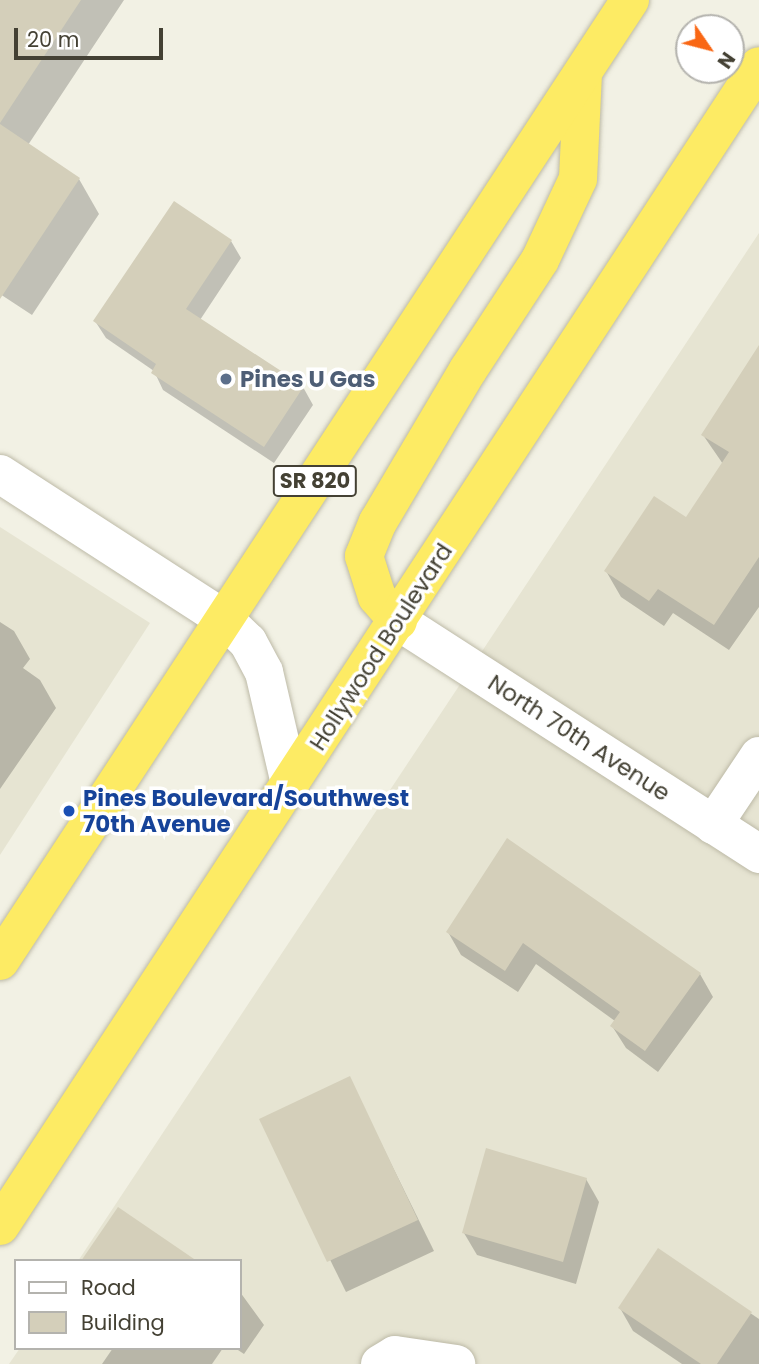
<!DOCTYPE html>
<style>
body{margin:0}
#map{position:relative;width:759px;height:1364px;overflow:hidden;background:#f2f1e4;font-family:Poppins,sans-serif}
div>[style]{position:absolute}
.residential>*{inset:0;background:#e6e4d2}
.shadow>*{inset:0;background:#0003}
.building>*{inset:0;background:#d4cfba}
.roads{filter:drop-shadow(0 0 2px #bdbaa7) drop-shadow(0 0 2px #bdbaa7)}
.minor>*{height:38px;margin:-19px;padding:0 19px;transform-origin:19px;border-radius:19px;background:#fff}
.highway>*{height:38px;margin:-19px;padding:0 19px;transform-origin:19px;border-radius:19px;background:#fdeb64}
.dots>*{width:19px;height:19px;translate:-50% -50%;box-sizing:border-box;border:4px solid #fff;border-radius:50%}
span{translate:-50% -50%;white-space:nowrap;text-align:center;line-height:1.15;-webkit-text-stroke:7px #fff;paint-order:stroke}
.shield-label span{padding:2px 5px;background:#fff;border:2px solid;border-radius:5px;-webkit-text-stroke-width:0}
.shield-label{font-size:21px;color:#444134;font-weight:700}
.service-label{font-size:23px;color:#4e5e75;font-weight:700}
.left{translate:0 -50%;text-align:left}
.street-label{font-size:23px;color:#444134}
.transit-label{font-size:23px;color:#164399;font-weight:700}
.legend{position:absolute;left:14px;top:1259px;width:228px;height:91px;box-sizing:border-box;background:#fff;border:2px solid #b4b3ae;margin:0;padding:9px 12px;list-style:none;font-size:21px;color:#444134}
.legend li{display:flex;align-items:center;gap:14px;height:35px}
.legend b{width:35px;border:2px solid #b4b3ae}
.north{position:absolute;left:675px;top:14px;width:70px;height:70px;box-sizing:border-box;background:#fff;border:2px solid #b4b3ae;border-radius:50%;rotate:125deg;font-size:19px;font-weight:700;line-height:28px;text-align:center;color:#444134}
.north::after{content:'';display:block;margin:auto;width:24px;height:32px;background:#f96714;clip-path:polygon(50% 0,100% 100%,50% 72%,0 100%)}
.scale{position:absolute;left:14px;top:28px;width:149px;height:32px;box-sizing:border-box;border:4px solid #444134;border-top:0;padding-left:9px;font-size:21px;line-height:24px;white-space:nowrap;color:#444134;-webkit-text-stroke:5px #fff;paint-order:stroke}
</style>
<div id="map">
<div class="residential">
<div style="clip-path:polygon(759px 233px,759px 1364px,9px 1364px,20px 1348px,240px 1348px,240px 1261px,78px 1261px)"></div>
<div style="clip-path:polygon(0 527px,150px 623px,0 855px)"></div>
</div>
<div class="shadow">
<div style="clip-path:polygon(0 0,124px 0,28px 145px,79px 179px,99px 214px,32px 315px,0 294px)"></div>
<div style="clip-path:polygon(231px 241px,241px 258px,200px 320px,303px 387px,313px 405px,274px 463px,163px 390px,154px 371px,106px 338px,95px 321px)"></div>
<div style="clip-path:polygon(759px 398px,759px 607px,729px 650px,673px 613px,664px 626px,621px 597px,606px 571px,687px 520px,723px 464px,703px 435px)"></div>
<div style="clip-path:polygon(0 622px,14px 631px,30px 659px,23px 668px,40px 680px,56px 708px,0 789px)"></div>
<div style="clip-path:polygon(507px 841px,700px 974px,713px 997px,658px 1072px,626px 1048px,612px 1026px,615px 1021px,536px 964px,518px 992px,461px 955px,448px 932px)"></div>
<div style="clip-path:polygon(349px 1078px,434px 1251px,346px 1292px,261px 1120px)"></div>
<div style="clip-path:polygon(586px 1179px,599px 1202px,576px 1284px,477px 1255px,464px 1233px)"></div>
<div style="clip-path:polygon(659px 1251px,759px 1319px,759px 1364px,682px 1364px,633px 1331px,620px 1308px)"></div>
<div style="clip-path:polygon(240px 1292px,264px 1325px,244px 1354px,235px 1348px,240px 1348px)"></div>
<div style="clip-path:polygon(113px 1348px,223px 1348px,212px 1364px,102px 1364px)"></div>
</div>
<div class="building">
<div style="clip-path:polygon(0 0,81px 0,0 123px)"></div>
<div style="clip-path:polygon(0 124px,80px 178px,0 299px)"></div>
<div style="clip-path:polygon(174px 201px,232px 240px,186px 309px,304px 386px,264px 447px,151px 373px,156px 364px,93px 321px)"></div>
<div style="clip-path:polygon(759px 345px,759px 557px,714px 625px,658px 589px,649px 601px,604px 571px,654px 496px,686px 517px,729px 452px,701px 435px)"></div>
<div style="clip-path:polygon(507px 838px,701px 973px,645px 1051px,610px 1026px,620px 1012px,523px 943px,505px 971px,446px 932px)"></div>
<div style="clip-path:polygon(350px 1076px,418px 1220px,327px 1262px,259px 1119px)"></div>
<div style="clip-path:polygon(486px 1148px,587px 1178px,563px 1262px,462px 1233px)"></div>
<div style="clip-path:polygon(118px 1207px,197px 1261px,81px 1261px)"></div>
<div style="clip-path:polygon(658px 1248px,752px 1312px,717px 1364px,701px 1364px,618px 1308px)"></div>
</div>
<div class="roads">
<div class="minor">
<div style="left:0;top:474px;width:267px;rotate:32.9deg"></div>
<div style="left:224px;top:619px;width:33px;rotate:44deg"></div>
<div style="left:248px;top:642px;width:34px;rotate:62deg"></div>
<div style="left:264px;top:672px;width:115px;rotate:76.9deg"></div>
<div style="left:398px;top:621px;width:430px;rotate:32.8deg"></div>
<div style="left:713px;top:825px;width:83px;rotate:-56.3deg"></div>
<div style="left:380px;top:1364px;width:17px;rotate:-31deg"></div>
<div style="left:395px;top:1355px;width:62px;rotate:8.4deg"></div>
</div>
<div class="highway">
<div style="left:398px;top:621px;width:32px;rotate:-131deg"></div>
<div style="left:377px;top:597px;width:43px;rotate:-107.6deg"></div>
<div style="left:364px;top:556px;width:37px;rotate:-68deg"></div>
<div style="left:378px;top:522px;width:177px;rotate:-59.4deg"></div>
<div style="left:468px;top:370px;width:131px;rotate:-56.8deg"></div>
<div style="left:540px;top:260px;width:89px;rotate:-64.9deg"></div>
<div style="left:578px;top:179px;width:106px;rotate:-87.3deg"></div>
<div style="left:0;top:961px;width:1149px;rotate:-56.75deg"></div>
<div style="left:0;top:1226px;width:1386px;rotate:-56.8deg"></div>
</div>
</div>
<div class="dots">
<div style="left:226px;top:379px;background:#5c6f8a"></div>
<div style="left:69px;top:811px;background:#1a4fb4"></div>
</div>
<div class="shield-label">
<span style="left:315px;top:481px">SR 820</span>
</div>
<div class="service-label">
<span class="left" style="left:240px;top:379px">Pines U Gas</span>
</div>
<div class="street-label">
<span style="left:381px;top:647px;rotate:-57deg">Hollywood Boulevard</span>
<span style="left:579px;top:738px;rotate:33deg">North 70th Avenue</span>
</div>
<div class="transit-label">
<span class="left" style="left:83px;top:811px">Pines Boulevard/Southwest<br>70th Avenue</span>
</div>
<ul class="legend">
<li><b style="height:9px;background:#fff"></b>Road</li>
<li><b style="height:19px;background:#d4cfba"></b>Building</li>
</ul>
<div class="north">N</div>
<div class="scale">20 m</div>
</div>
